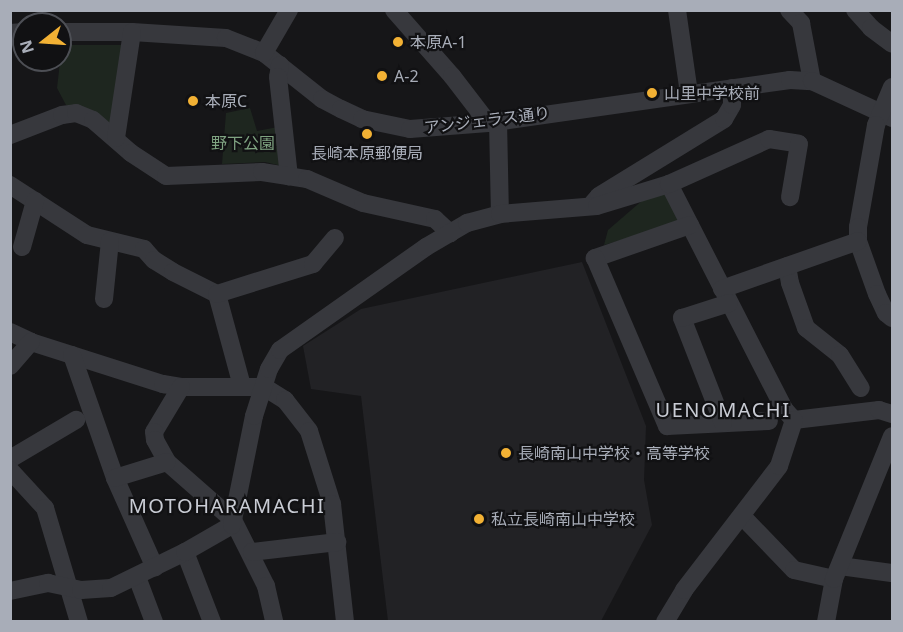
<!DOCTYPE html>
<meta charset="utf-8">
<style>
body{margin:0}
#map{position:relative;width:903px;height:632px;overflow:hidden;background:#161618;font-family:"Noto Sans","Noto Sans JP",sans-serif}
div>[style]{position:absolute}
.built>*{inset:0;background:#222225}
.green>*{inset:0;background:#1e261f}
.minor>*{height:18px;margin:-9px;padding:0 9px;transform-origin:9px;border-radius:9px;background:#37383d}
.dots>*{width:16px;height:16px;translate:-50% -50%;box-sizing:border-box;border:3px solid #111113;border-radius:50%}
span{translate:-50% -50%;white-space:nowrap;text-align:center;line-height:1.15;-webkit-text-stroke:4.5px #111113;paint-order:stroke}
.poi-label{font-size:16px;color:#a8adb8}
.left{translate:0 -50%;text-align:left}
.street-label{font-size:16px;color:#a8adb8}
.park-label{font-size:16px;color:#7fa381}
.quarter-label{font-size:20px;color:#c9ccd4;letter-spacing:1.5px}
.frame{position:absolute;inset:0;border:12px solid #a8adb8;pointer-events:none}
.north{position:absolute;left:12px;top:12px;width:60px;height:60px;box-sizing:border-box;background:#111113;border:2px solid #4d4f55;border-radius:50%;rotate:253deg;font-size:16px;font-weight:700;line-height:24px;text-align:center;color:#a8adb8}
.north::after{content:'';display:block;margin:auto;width:21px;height:27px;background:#f2b134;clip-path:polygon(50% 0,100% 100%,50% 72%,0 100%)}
</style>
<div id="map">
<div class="built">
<div style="clip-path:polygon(582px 262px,646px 426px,644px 480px,652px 525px,601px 621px,388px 621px,361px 396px,311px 389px,303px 346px,361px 309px)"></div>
</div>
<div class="green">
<div style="clip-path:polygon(62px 45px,125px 45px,113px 123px,108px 124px,81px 107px,66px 105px,57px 88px)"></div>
<div style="clip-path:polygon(250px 108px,257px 131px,278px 127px,282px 166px,265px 162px,222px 164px,226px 113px)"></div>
<div style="clip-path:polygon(666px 190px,680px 223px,604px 245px,608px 230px,644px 199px)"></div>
</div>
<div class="minor">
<div style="left:394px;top:10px;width:88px;rotate:48.7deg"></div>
<div style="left:452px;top:76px;width:59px;rotate:52.5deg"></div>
<div style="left:677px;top:10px;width:84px;rotate:81.8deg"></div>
<div style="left:789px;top:10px;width:18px;rotate:47deg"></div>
<div style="left:801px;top:23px;width:59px;rotate:79.3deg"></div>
<div style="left:855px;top:10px;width:24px;rotate:48deg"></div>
<div style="left:871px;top:28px;width:26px;rotate:37deg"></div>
<div style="left:60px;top:32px;width:72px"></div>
<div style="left:132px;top:32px;width:94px;rotate:3.7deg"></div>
<div style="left:226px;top:38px;width:41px;rotate:21.5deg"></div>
<div style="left:264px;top:53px;width:74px;rotate:38.4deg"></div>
<div style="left:322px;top:99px;width:21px;rotate:28deg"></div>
<div style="left:341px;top:109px;width:23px;rotate:25deg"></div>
<div style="left:362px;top:119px;width:49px;rotate:11.8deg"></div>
<div style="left:410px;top:129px;width:78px;rotate:-4.4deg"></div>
<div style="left:488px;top:123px;width:305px;rotate:-8.1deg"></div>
<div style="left:790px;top:80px;width:22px;rotate:3deg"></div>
<div style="left:812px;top:81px;width:88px;rotate:24.8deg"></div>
<div style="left:10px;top:33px;width:14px;rotate:-4deg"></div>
<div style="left:264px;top:53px;width:50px;rotate:-59.8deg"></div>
<div style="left:280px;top:65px;width:12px;rotate:99deg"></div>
<div style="left:278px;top:77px;width:100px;rotate:83.7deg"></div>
<div style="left:892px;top:87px;width:41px;rotate:112.8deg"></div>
<div style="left:876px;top:125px;width:104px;rotate:100deg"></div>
<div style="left:858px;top:227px;width:14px;rotate:90deg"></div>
<div style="left:858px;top:241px;width:56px;rotate:70.3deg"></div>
<div style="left:877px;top:294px;width:21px;rotate:65deg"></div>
<div style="left:886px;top:313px;width:8px;rotate:40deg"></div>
<div style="left:498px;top:121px;width:93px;rotate:88.8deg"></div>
<div style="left:10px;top:135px;width:56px;rotate:-21deg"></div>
<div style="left:62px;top:115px;width:14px;rotate:-8deg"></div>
<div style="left:76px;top:113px;width:18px;rotate:22deg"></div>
<div style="left:93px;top:120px;width:50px;rotate:41deg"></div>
<div style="left:131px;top:153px;width:42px;rotate:33.3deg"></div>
<div style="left:166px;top:176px;width:96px;rotate:-2.4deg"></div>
<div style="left:262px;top:172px;width:46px;rotate:8.8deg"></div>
<div style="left:307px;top:179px;width:61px;rotate:23.2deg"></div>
<div style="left:363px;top:203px;width:74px;rotate:12.5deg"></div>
<div style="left:435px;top:219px;width:21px;rotate:43deg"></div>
<div style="left:116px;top:138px;width:107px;rotate:-81.4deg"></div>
<div style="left:669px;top:184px;width:253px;rotate:62.9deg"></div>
<div style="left:784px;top:409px;width:15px;rotate:48deg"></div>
<div style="left:10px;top:185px;width:92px;rotate:33deg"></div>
<div style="left:87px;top:235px;width:59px;rotate:13.8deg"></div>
<div style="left:144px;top:249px;width:15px;rotate:48deg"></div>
<div style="left:154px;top:260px;width:22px;rotate:32deg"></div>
<div style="left:173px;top:272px;width:49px;rotate:26.6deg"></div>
<div style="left:217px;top:294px;width:95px;rotate:74.8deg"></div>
<div style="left:593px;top:203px;width:9px;rotate:-49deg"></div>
<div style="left:599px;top:196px;width:147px;rotate:-31.6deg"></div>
<div style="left:724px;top:119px;width:16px;rotate:-60deg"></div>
<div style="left:732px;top:105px;width:17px;rotate:-90deg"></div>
<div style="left:690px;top:225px;width:101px;rotate:160.8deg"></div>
<div style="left:595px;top:258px;width:183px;rotate:66.8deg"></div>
<div style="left:667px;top:426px;width:102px;rotate:-2.8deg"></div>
<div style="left:22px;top:247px;width:48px;rotate:-74.2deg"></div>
<div style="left:787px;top:266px;width:17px;rotate:80deg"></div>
<div style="left:790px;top:283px;width:48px;rotate:70.4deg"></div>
<div style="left:806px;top:328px;width:43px;rotate:38.5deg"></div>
<div style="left:840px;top:355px;width:39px;rotate:58deg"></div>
<div style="left:722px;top:289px;width:144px;rotate:-19.4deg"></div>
<div style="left:217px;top:294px;width:101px;rotate:-17.4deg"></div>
<div style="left:313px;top:264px;width:34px;rotate:-50deg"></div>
<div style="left:104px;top:299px;width:58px;rotate:-84.1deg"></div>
<div style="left:10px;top:332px;width:23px;rotate:25deg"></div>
<div style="left:31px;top:342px;width:139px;rotate:17.7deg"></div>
<div style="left:163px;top:384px;width:18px;rotate:9deg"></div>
<div style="left:181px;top:387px;width:83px"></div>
<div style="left:264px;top:387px;width:25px;rotate:32deg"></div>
<div style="left:285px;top:400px;width:39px;rotate:52deg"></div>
<div style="left:309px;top:431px;width:77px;rotate:72.5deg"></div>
<div style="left:332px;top:504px;width:119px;rotate:83.7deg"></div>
<div style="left:72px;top:355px;width:130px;rotate:70.7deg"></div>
<div style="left:115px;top:478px;width:98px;rotate:66deg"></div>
<div style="left:10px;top:366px;width:32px;rotate:-49deg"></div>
<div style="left:181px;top:387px;width:52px;rotate:121deg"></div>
<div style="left:154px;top:432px;width:8px;rotate:83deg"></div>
<div style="left:155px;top:440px;width:25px;rotate:61deg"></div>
<div style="left:167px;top:462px;width:88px;rotate:41.3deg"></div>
<div style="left:233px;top:520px;width:74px;rotate:63.4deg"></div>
<div style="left:266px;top:586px;width:37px;rotate:77deg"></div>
<div style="left:794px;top:420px;width:86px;rotate:-6.7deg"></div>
<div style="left:879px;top:410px;width:14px;rotate:17deg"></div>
<div style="left:723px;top:423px;width:113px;rotate:-111.3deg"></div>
<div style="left:682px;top:318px;width:49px;rotate:-17.7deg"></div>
<div style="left:10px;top:459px;width:77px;rotate:-30.6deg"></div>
<div style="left:10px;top:470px;width:52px;rotate:47.4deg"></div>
<div style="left:45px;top:508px;width:119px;rotate:73.4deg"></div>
<div style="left:115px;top:478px;width:54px;rotate:-17.1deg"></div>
<div style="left:742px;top:516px;width:75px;rotate:46.1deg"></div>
<div style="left:794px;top:570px;width:41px;rotate:12.7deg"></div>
<div style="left:185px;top:552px;width:75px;rotate:68.9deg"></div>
<div style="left:252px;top:552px;width:86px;rotate:-6.7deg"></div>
<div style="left:840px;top:566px;width:52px;rotate:7.7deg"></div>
<div style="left:137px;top:577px;width:48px;rotate:69.3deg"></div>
<div style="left:10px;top:591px;width:39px;rotate:-12deg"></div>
<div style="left:48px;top:583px;width:34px;rotate:12deg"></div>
<div style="left:81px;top:590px;width:30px;rotate:-4deg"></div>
<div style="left:111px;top:588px;width:82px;rotate:-25.9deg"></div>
<div style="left:185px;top:552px;width:54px;rotate:-29.9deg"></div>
<div style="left:232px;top:525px;width:111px;rotate:-78.6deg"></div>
<div style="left:254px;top:416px;width:49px;rotate:-72.3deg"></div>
<div style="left:269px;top:369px;width:22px;rotate:-60deg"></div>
<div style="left:280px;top:350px;width:179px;rotate:-35.2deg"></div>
<div style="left:426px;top:247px;width:48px;rotate:-30.3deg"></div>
<div style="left:467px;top:223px;width:34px;rotate:-15deg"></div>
<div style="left:500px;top:214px;width:97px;rotate:-4.7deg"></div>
<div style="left:597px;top:206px;width:75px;rotate:-17deg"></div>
<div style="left:669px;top:184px;width:110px;rotate:-24.2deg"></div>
<div style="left:769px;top:139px;width:30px;rotate:9deg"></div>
<div style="left:799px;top:144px;width:54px;rotate:99.6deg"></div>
<div style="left:665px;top:622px;width:37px;rotate:-59deg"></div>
<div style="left:684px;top:590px;width:156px;rotate:-52.5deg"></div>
<div style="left:779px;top:466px;width:48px;rotate:-71.9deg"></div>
<div style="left:826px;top:622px;width:44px;rotate:-79.5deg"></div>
<div style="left:834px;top:579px;width:154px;rotate:-67.9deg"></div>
</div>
<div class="dots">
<div style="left:398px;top:42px;background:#f2b134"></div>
<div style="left:382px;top:76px;background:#f2b134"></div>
<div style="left:652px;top:93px;background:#f2b134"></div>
<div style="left:193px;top:101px;background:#f2b134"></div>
<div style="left:367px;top:134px;background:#f2b134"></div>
<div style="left:506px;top:453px;background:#f2b134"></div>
<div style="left:479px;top:519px;background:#f2b134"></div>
</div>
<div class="poi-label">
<span class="left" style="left:410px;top:42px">本原A-1</span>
<span class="left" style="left:394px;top:76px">A-2</span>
<span class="left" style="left:664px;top:93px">山里中学校前</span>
<span class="left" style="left:205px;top:101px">本原C</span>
<span style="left:367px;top:153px">長崎本原郵便局</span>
<span class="left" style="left:518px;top:453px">長崎南山中学校・高等学校</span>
<span class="left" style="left:491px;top:519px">私立長崎南山中学校</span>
</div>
<div class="street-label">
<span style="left:487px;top:120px;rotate:-7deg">アンジェラス通り</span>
</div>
<div class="park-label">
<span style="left:243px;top:143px">野下公園</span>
</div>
<div class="quarter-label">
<span style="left:723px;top:409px">UENOMACHI</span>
<span style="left:227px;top:505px">MOTOHARAMACHI</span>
</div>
<div class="frame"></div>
<div class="north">N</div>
</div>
